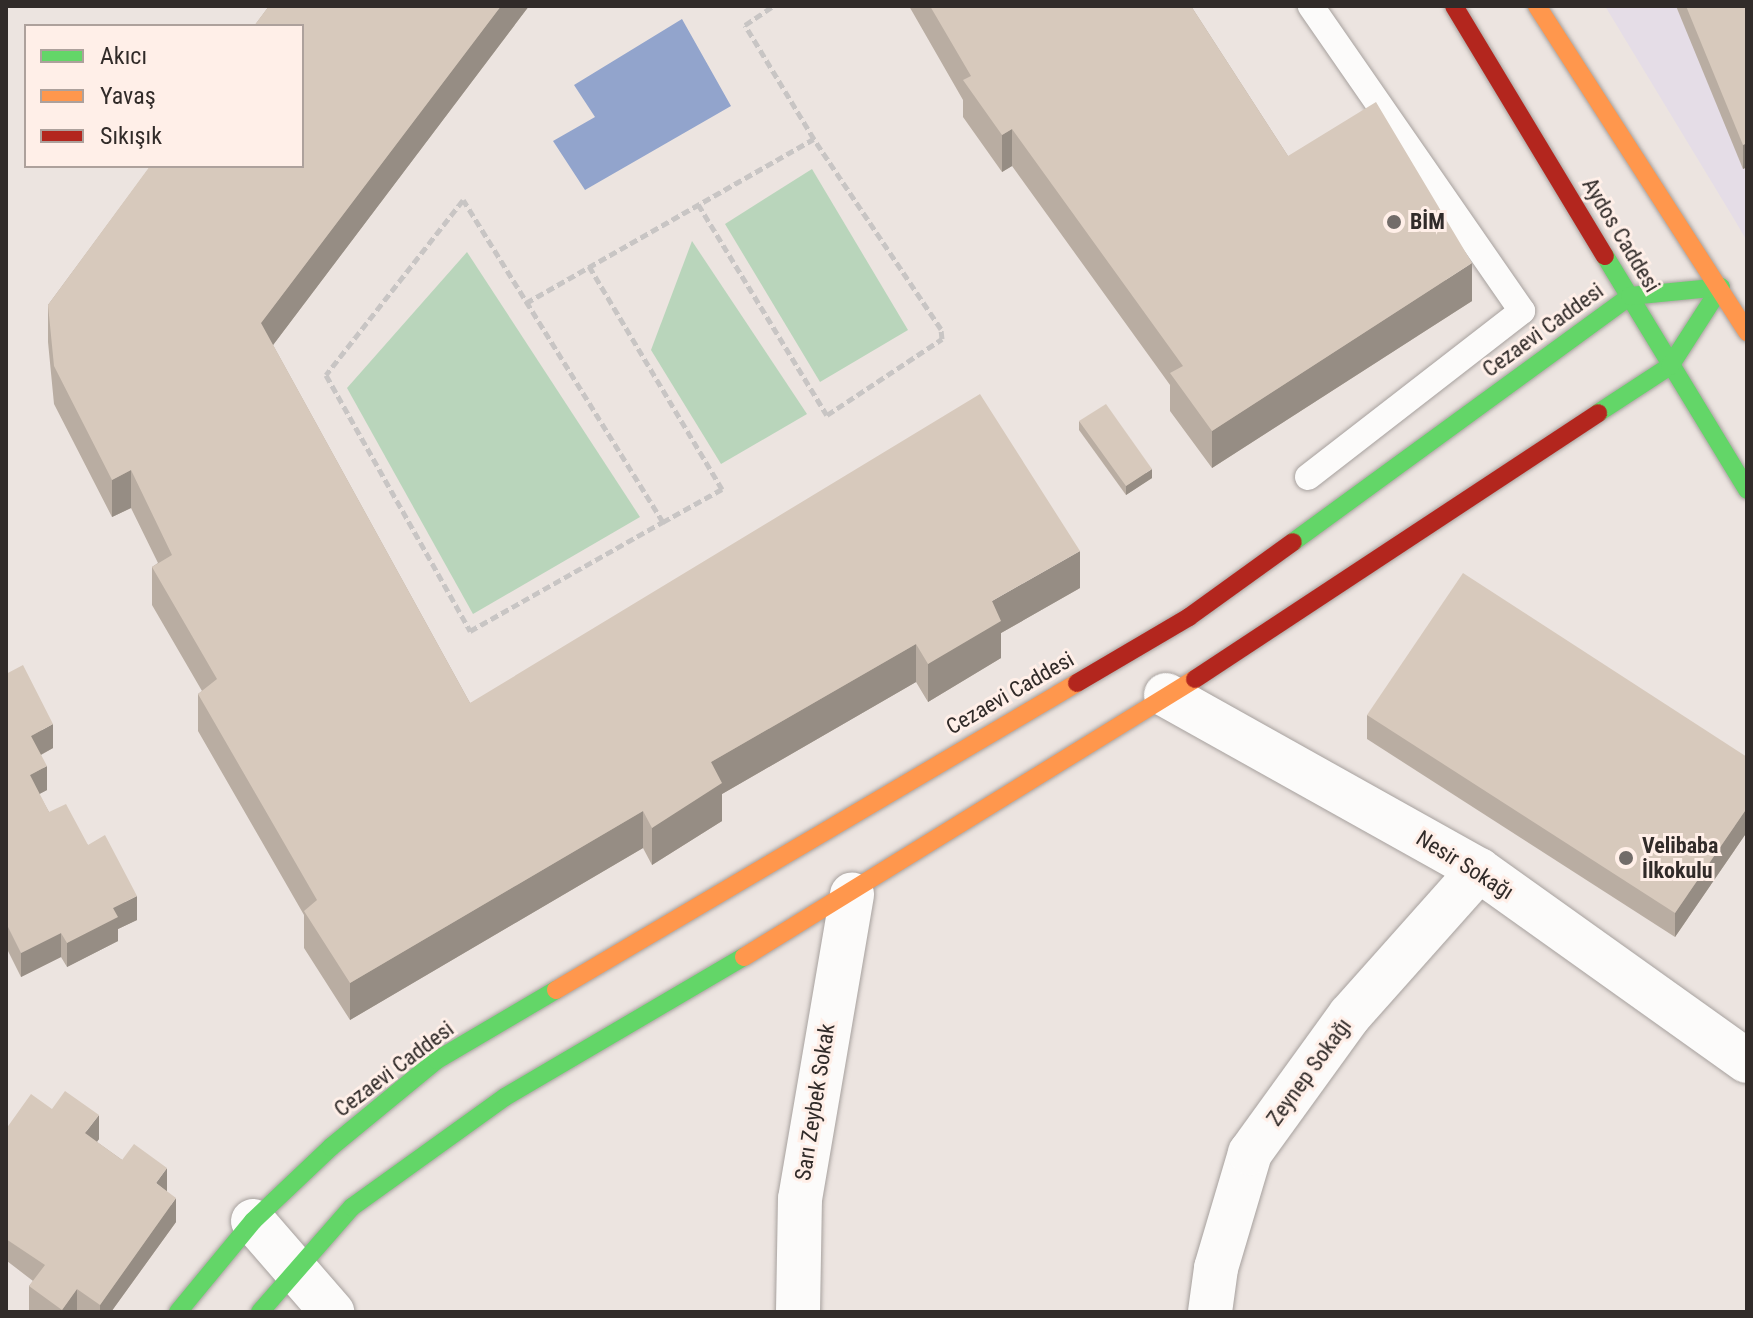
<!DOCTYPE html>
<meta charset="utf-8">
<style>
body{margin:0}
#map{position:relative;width:1753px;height:1318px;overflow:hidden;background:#ece4e0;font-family:"Roboto Condensed",sans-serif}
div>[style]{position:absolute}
.industrial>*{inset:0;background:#e5dde7}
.green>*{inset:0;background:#b9d5bb}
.water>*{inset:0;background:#92a4cc}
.path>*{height:5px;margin-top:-2.5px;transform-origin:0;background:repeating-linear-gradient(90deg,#c8c5c4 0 8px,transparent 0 12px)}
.roads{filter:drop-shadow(0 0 2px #a7a19e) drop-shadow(0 0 2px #a7a19e)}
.lane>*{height:26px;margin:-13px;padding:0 13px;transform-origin:13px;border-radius:13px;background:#fcfbfa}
.street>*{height:44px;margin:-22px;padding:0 22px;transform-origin:22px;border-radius:22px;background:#fcfbfa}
.fast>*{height:18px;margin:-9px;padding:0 9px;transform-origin:9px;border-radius:9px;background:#63d668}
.slow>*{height:18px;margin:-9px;padding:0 9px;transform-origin:9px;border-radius:9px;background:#ff974d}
.jam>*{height:18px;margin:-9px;padding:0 9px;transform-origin:9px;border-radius:9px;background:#b3261e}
.wall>*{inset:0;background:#b9ada2}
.shaded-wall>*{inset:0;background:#968d84}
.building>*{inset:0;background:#d7c9bc}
.dots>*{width:22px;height:22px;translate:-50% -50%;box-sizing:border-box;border:4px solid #ffefe8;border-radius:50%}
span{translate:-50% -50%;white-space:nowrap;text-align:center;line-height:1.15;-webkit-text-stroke:6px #ffefe8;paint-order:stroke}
.poi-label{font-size:22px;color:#312b29;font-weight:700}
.left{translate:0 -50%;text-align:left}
.street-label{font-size:22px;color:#312b29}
.frame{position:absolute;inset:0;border:8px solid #312b29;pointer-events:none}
.legend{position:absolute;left:24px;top:24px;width:280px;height:144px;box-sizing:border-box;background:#ffefe8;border:2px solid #ada19c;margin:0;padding:10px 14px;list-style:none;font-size:24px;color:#312b29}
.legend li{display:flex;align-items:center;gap:16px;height:40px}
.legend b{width:40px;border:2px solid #ada19c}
</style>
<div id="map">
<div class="industrial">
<div style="clip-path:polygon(1605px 6px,1747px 6px,1747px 241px,1731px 214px)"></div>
</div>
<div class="green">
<div style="clip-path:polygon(812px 169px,908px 330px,820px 382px,725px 224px)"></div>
<div style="clip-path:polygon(692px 241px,807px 414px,721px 464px,651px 350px)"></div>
<div style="clip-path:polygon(467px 252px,640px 517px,473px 614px,347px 388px)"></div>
</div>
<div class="water">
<div style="clip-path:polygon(682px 19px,731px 106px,585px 190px,553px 141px,595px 117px,574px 85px)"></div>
</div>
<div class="path">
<div style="left:698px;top:204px;width:247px;rotate:58.6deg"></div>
<div style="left:827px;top:415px;width:138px;rotate:-33.5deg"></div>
<div style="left:942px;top:339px;width:10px;rotate:-96deg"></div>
<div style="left:941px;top:329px;width:229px;rotate:-123.8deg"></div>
<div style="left:814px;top:139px;width:133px;rotate:-121.2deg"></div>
<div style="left:745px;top:25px;width:34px;rotate:-34deg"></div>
<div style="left:589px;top:266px;width:260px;rotate:59.2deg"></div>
<div style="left:722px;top:489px;width:68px;rotate:150.8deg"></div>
<div style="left:663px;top:522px;width:379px;rotate:-121.8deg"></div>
<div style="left:463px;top:200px;width:222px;rotate:128.1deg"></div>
<div style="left:326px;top:375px;width:294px;rotate:60.6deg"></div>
<div style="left:470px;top:631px;width:222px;rotate:-29.5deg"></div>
<div style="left:526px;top:303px;width:331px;rotate:-29.7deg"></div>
</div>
<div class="roads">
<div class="lane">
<div style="left:1308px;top:477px;width:271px;rotate:-37.8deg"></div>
<div style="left:1522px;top:311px;width:371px;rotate:-124.7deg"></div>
</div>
<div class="street">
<div style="left:1166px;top:695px;width:359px;rotate:29.2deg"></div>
<div style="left:1479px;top:870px;width:329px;rotate:35.5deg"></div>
<div style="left:253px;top:1221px;width:121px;rotate:49deg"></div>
<div style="left:798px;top:1312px;width:113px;rotate:-89deg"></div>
<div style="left:800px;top:1199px;width:309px;rotate:-80.3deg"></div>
<div style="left:1210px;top:1312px;width:44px;rotate:-82.2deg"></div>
<div style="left:1216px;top:1268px;width:120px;rotate:-73.5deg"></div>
<div style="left:1250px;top:1153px;width:170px;rotate:-54.1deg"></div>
<div style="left:1350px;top:1015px;width:194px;rotate:-48.3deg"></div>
</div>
<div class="fast">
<div style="left:1605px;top:256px;width:274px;rotate:58.7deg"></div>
<div style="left:1598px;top:413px;width:86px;rotate:-33.1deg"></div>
<div style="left:1670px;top:366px;width:94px;rotate:-57.2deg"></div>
<div style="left:1293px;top:542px;width:417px;rotate:-36.1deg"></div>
<div style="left:1630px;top:296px;width:91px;rotate:-5.6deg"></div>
<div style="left:178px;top:1312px;width:118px;rotate:-50.5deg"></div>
<div style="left:253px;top:1221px;width:108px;rotate:-43.5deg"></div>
<div style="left:331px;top:1147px;width:137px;rotate:-39.4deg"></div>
<div style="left:437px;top:1060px;width:138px;rotate:-30.5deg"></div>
<div style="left:260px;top:1312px;width:140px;rotate:-48.8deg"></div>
<div style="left:352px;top:1207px;width:188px;rotate:-35.7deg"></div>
<div style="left:505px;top:1097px;width:277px;rotate:-30.4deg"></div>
</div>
<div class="slow">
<div style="left:1537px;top:6px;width:388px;rotate:57.2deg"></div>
<div style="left:744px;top:957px;width:530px;rotate:-31.65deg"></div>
<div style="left:556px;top:990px;width:605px;rotate:-30.51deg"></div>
</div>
<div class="jam">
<div style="left:1454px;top:6px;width:292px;rotate:58.9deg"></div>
<div style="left:1195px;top:679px;width:483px;rotate:-33.4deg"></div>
<div style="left:1077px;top:683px;width:130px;rotate:-30.5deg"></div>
<div style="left:1189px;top:617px;width:128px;rotate:-35.8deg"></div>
</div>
</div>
<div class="wall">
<div style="clip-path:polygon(269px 6px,529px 6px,273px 345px,470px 703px,1080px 588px,1001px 633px,1001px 658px,928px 702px,916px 682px,722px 794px,722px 821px,652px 865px,643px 848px,350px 1020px,304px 948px,304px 915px,198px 731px,198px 694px,202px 691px,152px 605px,152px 567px,158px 563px,131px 508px,112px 517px,54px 404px,48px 342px,48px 305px)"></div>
<div style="clip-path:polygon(909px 6px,1191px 6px,1288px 156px,1472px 301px,1212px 468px,1170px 411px,1170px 385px,1012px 166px,1002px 172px,963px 117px,963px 100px)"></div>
<div style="clip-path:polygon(1676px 6px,1747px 6px,1747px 167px,1743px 169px)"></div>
<div style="clip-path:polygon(1079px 421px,1152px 478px,1126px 495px,1079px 430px)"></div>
<div style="clip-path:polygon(6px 674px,53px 748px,41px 755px,47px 790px,39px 794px,49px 812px,88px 845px,137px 920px,118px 929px,118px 941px,67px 967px,61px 957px,21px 977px,6px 947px)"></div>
<div style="clip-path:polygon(1367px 715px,1747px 757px,1747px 832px,1675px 937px,1367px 739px)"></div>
<div style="clip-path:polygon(52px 1109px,99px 1139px,97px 1142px,167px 1192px,176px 1222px,111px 1312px,32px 1312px,29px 1310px,29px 1286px,33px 1281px,7px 1261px,6px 1129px)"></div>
</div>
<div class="shaded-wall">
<div style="clip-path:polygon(501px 6px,529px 6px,261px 361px,261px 323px)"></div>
<div style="clip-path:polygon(1012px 129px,1012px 166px,1002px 172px,1002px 135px)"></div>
<div style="clip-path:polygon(1747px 143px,1747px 167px,1743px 169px,1743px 145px)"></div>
<div style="clip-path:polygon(1472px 263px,1472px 301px,1212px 468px,1212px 431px)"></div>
<div style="clip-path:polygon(1152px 469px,1152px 478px,1126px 495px,1126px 486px)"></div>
<div style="clip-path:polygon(131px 470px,131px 508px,112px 517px,112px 480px)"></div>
<div style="clip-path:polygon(1080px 551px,1080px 588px,1001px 633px,1001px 658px,928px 702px,928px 664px,992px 601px)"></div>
<div style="clip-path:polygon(916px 644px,916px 682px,722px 794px,722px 821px,652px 865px,652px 828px,711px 762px)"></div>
<div style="clip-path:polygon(53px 724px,53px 748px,31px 760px,31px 736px)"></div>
<div style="clip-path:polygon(47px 766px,47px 790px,30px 799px,30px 775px)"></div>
<div style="clip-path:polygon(1747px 808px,1747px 832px,1675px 937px,1675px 913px)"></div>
<div style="clip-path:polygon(643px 811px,643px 848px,350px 1020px,350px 983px)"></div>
<div style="clip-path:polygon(137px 896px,137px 920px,118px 929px,118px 941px,67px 967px,67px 943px,113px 908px)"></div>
<div style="clip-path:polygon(61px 933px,61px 957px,21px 977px,21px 953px)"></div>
<div style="clip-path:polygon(99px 1115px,99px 1139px,85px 1157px,85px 1133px)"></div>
<div style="clip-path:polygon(167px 1168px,167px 1192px,156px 1183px)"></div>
<div style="clip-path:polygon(176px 1198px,176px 1222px,111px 1312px,100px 1312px,100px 1305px)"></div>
<div style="clip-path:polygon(77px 1289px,77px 1312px,62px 1312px,62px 1310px)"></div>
</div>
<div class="building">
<div style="clip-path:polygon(269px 6px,501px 6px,261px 323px,470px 703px,980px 394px,1080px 551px,992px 601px,1001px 621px,928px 664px,916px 644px,711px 762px,722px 783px,652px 828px,643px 811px,350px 983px,304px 911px,317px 900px,198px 694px,217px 679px,152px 567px,172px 555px,131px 470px,112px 480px,54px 366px,48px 305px,150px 166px,302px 166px,302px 26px,254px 26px)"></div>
<div style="clip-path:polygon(930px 6px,1191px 6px,1288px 156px,1376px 102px,1472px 263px,1212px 431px,1170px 373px,1183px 366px,1012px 129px,1002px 135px,963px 80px,971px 76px)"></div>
<div style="clip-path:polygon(1686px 6px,1747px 6px,1747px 143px,1743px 145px)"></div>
<div style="clip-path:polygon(1106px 404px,1152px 469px,1126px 486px,1079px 421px)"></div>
<div style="clip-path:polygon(1463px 573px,1747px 757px,1747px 808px,1675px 913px,1367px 715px)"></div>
<div style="clip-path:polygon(23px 665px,53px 724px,31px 736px,47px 766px,30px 775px,49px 812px,66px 804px,88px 845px,105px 835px,137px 896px,113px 908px,118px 917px,67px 943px,61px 933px,21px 953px,6px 923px,6px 674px)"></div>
<div style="clip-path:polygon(65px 1091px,99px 1115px,85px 1133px,122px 1160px,134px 1144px,167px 1168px,156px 1183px,176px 1198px,100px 1305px,77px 1289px,62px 1310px,29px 1286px,45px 1265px,6px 1239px,6px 1129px,31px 1094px,52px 1109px)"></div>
</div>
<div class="dots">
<div style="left:1394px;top:222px;background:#726c69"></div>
<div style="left:1626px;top:858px;background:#726c69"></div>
</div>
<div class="poi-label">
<span class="left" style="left:1410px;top:222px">BİM</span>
<span class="left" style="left:1642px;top:858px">Velibaba<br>İlkokulu</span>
</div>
<div class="street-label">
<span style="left:1621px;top:235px;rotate:59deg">Aydos Caddesi</span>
<span style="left:1543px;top:330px;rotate:-36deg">Cezaevi Caddesi</span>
<span style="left:1010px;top:693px;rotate:-30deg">Cezaevi Caddesi</span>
<span style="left:1465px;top:865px;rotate:32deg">Nesir Sokağı</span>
<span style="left:394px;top:1069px;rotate:-37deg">Cezaevi Caddesi</span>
<span style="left:1309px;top:1072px;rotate:-54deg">Zeynep Sokağı</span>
<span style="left:815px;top:1102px;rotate:-81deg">Sarı Zeybek Sokak</span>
</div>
<div class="frame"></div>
<ul class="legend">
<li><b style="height:10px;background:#63d668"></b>Akıcı</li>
<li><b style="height:10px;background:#ff974d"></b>Yavaş</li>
<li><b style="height:10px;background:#b3261e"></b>Sıkışık</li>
</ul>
</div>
